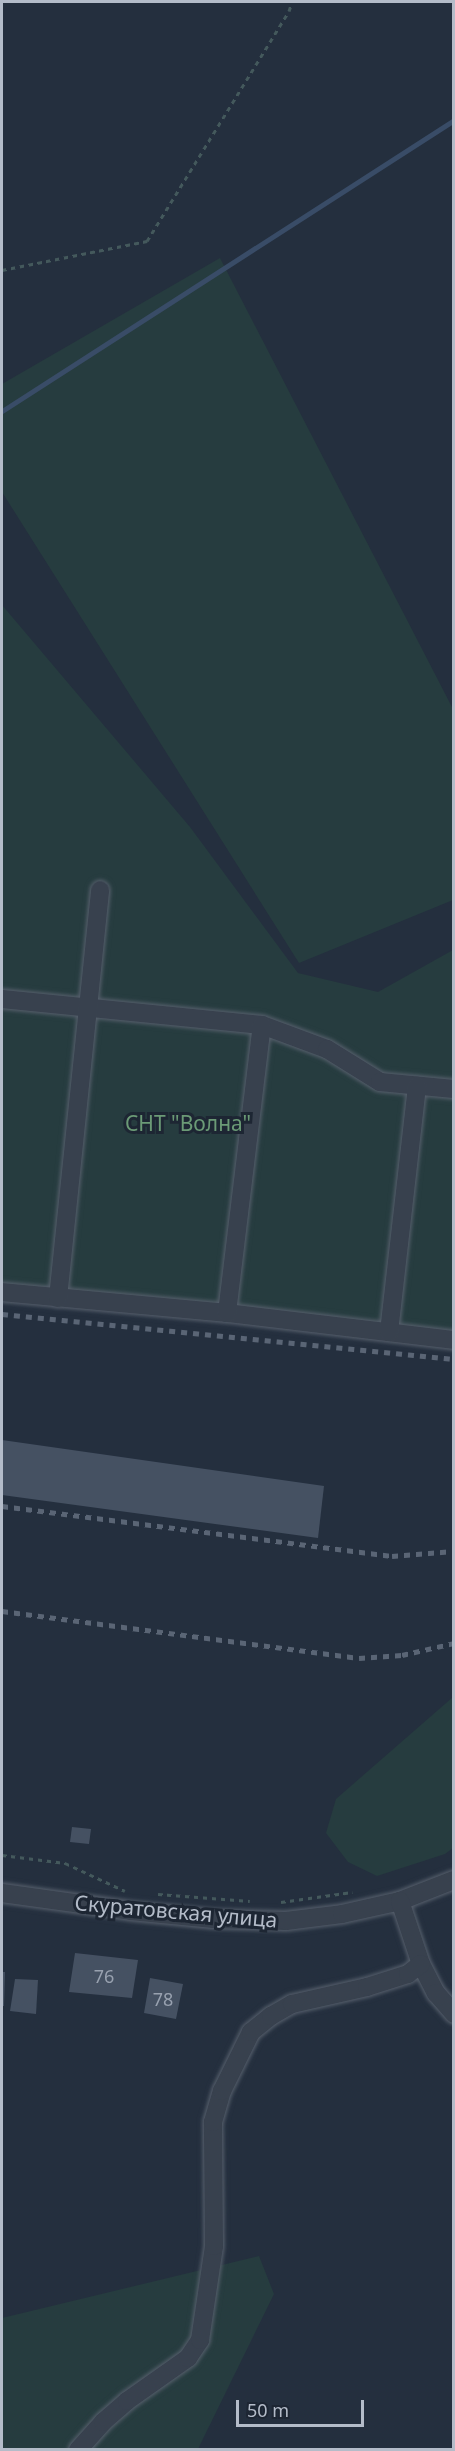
<!DOCTYPE html>
<meta charset="utf-8">
<style>
body{margin:0}
#map{position:relative;width:455px;height:2451px;overflow:hidden;background:#242f3e;font-family:"Noto Sans",sans-serif}
div>[style]{position:absolute}
.green>*{inset:0;background:#263c3f}
.stream>*{height:5px;margin:-2.5px;padding:0 2.5px;transform-origin:2.5px;border-radius:2.5px;background:#394c67}
.building>*{inset:0;background:#455162}
.path>*{height:3px;margin-top:-1.5px;transform-origin:0;background:repeating-linear-gradient(90deg,#44595c 0 4.5px,transparent 0 9px)}
.roads{filter:drop-shadow(0 0 2px #565f6c) drop-shadow(0 0 2px #565f6c)}
.minor>*{height:18px;margin:-9px;padding:0 9px;transform-origin:9px;border-radius:9px;background:#38414e}
.rail>*{height:4.5px;margin-top:-2.25px;transform-origin:0;background:repeating-linear-gradient(90deg,#5a6575 0 6px,transparent 0 12px)}
span{translate:-50% -50%;white-space:nowrap;text-align:center;line-height:1.15;-webkit-text-stroke:6px #1d2633;paint-order:stroke}
.number-label{font-size:18px;color:#98a1af}
.number-label span{-webkit-text-stroke-width:0}
.park-label{font-size:21px;color:#6b9a76}
.street-label{font-size:21px;color:#b4bcc9}
.frame{position:absolute;inset:0;border:3px solid #b4bcc9;pointer-events:none}
.scale{position:absolute;left:236px;top:2400px;width:128px;height:27px;box-sizing:border-box;border:3px solid #b4bcc9;border-top:0;padding-left:8px;font-size:18px;line-height:21px;white-space:nowrap;color:#b4bcc9;-webkit-text-stroke:4px #1d2633;paint-order:stroke}
</style>
<div id="map">
<div class="green">
<div style="clip-path:polygon(220px 258px,453px 709px,453px 900px,299px 963px,2px 492px,2px 384px)"></div>
<div style="clip-path:polygon(2px 605px,190px 827px,298px 973px,378px 992px,453px 950px,453px 1340px,2px 1292px)"></div>
<div style="clip-path:polygon(453px 1697px,453px 1848px,445px 1854px,377px 1876px,348px 1862px,326px 1833px,336px 1799px)"></div>
<div style="clip-path:polygon(259px 2256px,274px 2294px,198px 2449px,2px 2449px,2px 2318px)"></div>
</div>
<div class="stream">
<div style="left:2px;top:411px;width:538px;rotate:-32.77deg"></div>
</div>
<div class="building">
<div style="clip-path:polygon(2px 1440px,324px 1486px,318px 1538px,2px 1495px)"></div>
<div style="clip-path:polygon(72px 1827px,91px 1829px,89px 1844px,70px 1842px)"></div>
<div style="clip-path:polygon(75px 1953px,138px 1960px,132px 1998px,69px 1992px)"></div>
<div style="clip-path:polygon(2px 1972px,5px 1972px,4px 2006px,2px 2006px)"></div>
<div style="clip-path:polygon(150px 1978px,183px 1984px,176px 2019px,144px 2013px)"></div>
<div style="clip-path:polygon(15px 1979px,38px 1980px,36px 2014px,10px 2011px)"></div>
</div>
<div class="path">
<div style="left:2px;top:270px;width:148px;rotate:-11.3deg"></div>
<div style="left:147px;top:241px;width:270px;rotate:-58.3deg"></div>
<div style="left:289px;top:11px;width:9px;rotate:-72deg"></div>
<div style="left:2px;top:1855px;width:64px;rotate:7.2deg"></div>
<div style="left:65px;top:1863px;width:66px;rotate:25deg"></div>
<div style="left:158px;top:1894px;width:92px;rotate:4.4deg"></div>
<div style="left:281px;top:1902px;width:72px;rotate:-8deg"></div>
</div>
<div class="roads">
<div class="minor">
<div style="left:2px;top:999px;width:261px;rotate:5.7deg"></div>
<div style="left:262px;top:1025px;width:69px;rotate:20.3deg"></div>
<div style="left:327px;top:1049px;width:62px;rotate:31.9deg"></div>
<div style="left:380px;top:1082px;width:74px;rotate:5.4deg"></div>
<div style="left:2px;top:1292px;width:226px;rotate:5.3deg"></div>
<div style="left:227px;top:1313px;width:229px;rotate:6.8deg"></div>
<div style="left:58px;top:1298px;width:410px;rotate:-84.1deg"></div>
<div style="left:227px;top:1313px;width:290px;rotate:-83.1deg"></div>
<div style="left:389px;top:1332px;width:248px;rotate:-83.5deg"></div>
<div style="left:2px;top:1893px;width:130px;rotate:7.9deg"></div>
<div style="left:131px;top:1911px;width:83px;rotate:5.5deg"></div>
<div style="left:214px;top:1919px;width:72px;rotate:1.6deg"></div>
<div style="left:286px;top:1921px;width:56px;rotate:-7.1deg"></div>
<div style="left:342px;top:1914px;width:59px;rotate:-12.6deg"></div>
<div style="left:400px;top:1901px;width:58px;rotate:-21.3deg"></div>
<div style="left:400px;top:1901px;width:66px;rotate:71.6deg"></div>
<div style="left:421px;top:1964px;width:33px;rotate:63deg"></div>
<div style="left:436px;top:1993px;width:28px;rotate:49deg"></div>
<div style="left:78px;top:2450px;width:38px;rotate:-48deg"></div>
<div style="left:103px;top:2422px;width:32px;rotate:-41deg"></div>
<div style="left:127px;top:2401px;width:75px;rotate:-35.2deg"></div>
<div style="left:188px;top:2358px;width:22px;rotate:-56deg"></div>
<div style="left:200px;top:2340px;width:95px;rotate:-81.5deg"></div>
<div style="left:214px;top:2246px;width:124px;rotate:-90.5deg"></div>
<div style="left:213px;top:2122px;width:32px;rotate:-74deg"></div>
<div style="left:222px;top:2091px;width:66px;rotate:-63.8deg"></div>
<div style="left:251px;top:2032px;width:26px;rotate:-39deg"></div>
<div style="left:271px;top:2016px;width:24px;rotate:-30deg"></div>
<div style="left:292px;top:2004px;width:77px;rotate:-12.8deg"></div>
<div style="left:367px;top:1987px;width:43px;rotate:-17.6deg"></div>
<div style="left:408px;top:1974px;width:16px;rotate:-38deg"></div>
</div>
</div>
<div class="rail">
<div style="left:2px;top:1314px;width:454px;rotate:5.7deg"></div>
<div style="left:2px;top:1506px;width:393px;rotate:7.3deg"></div>
<div style="left:392px;top:1556px;width:62px;rotate:-4.6deg"></div>
<div style="left:2px;top:1611px;width:360px;rotate:7.5deg"></div>
<div style="left:359px;top:1658px;width:43px;rotate:-4deg"></div>
<div style="left:402px;top:1655px;width:53px;rotate:-13deg"></div>
</div>
<div class="number-label">
<span style="left:104px;top:1976px">76</span>
<span style="left:163px;top:1999px">78</span>
</div>
<div class="park-label">
<span style="left:188px;top:1123px">СНТ "Волна"</span>
</div>
<div class="street-label">
<span style="left:176px;top:1911px;rotate:5deg">Скуратовская улица</span>
</div>
<div class="frame"></div>
<div class="scale">50 m</div>
</div>
